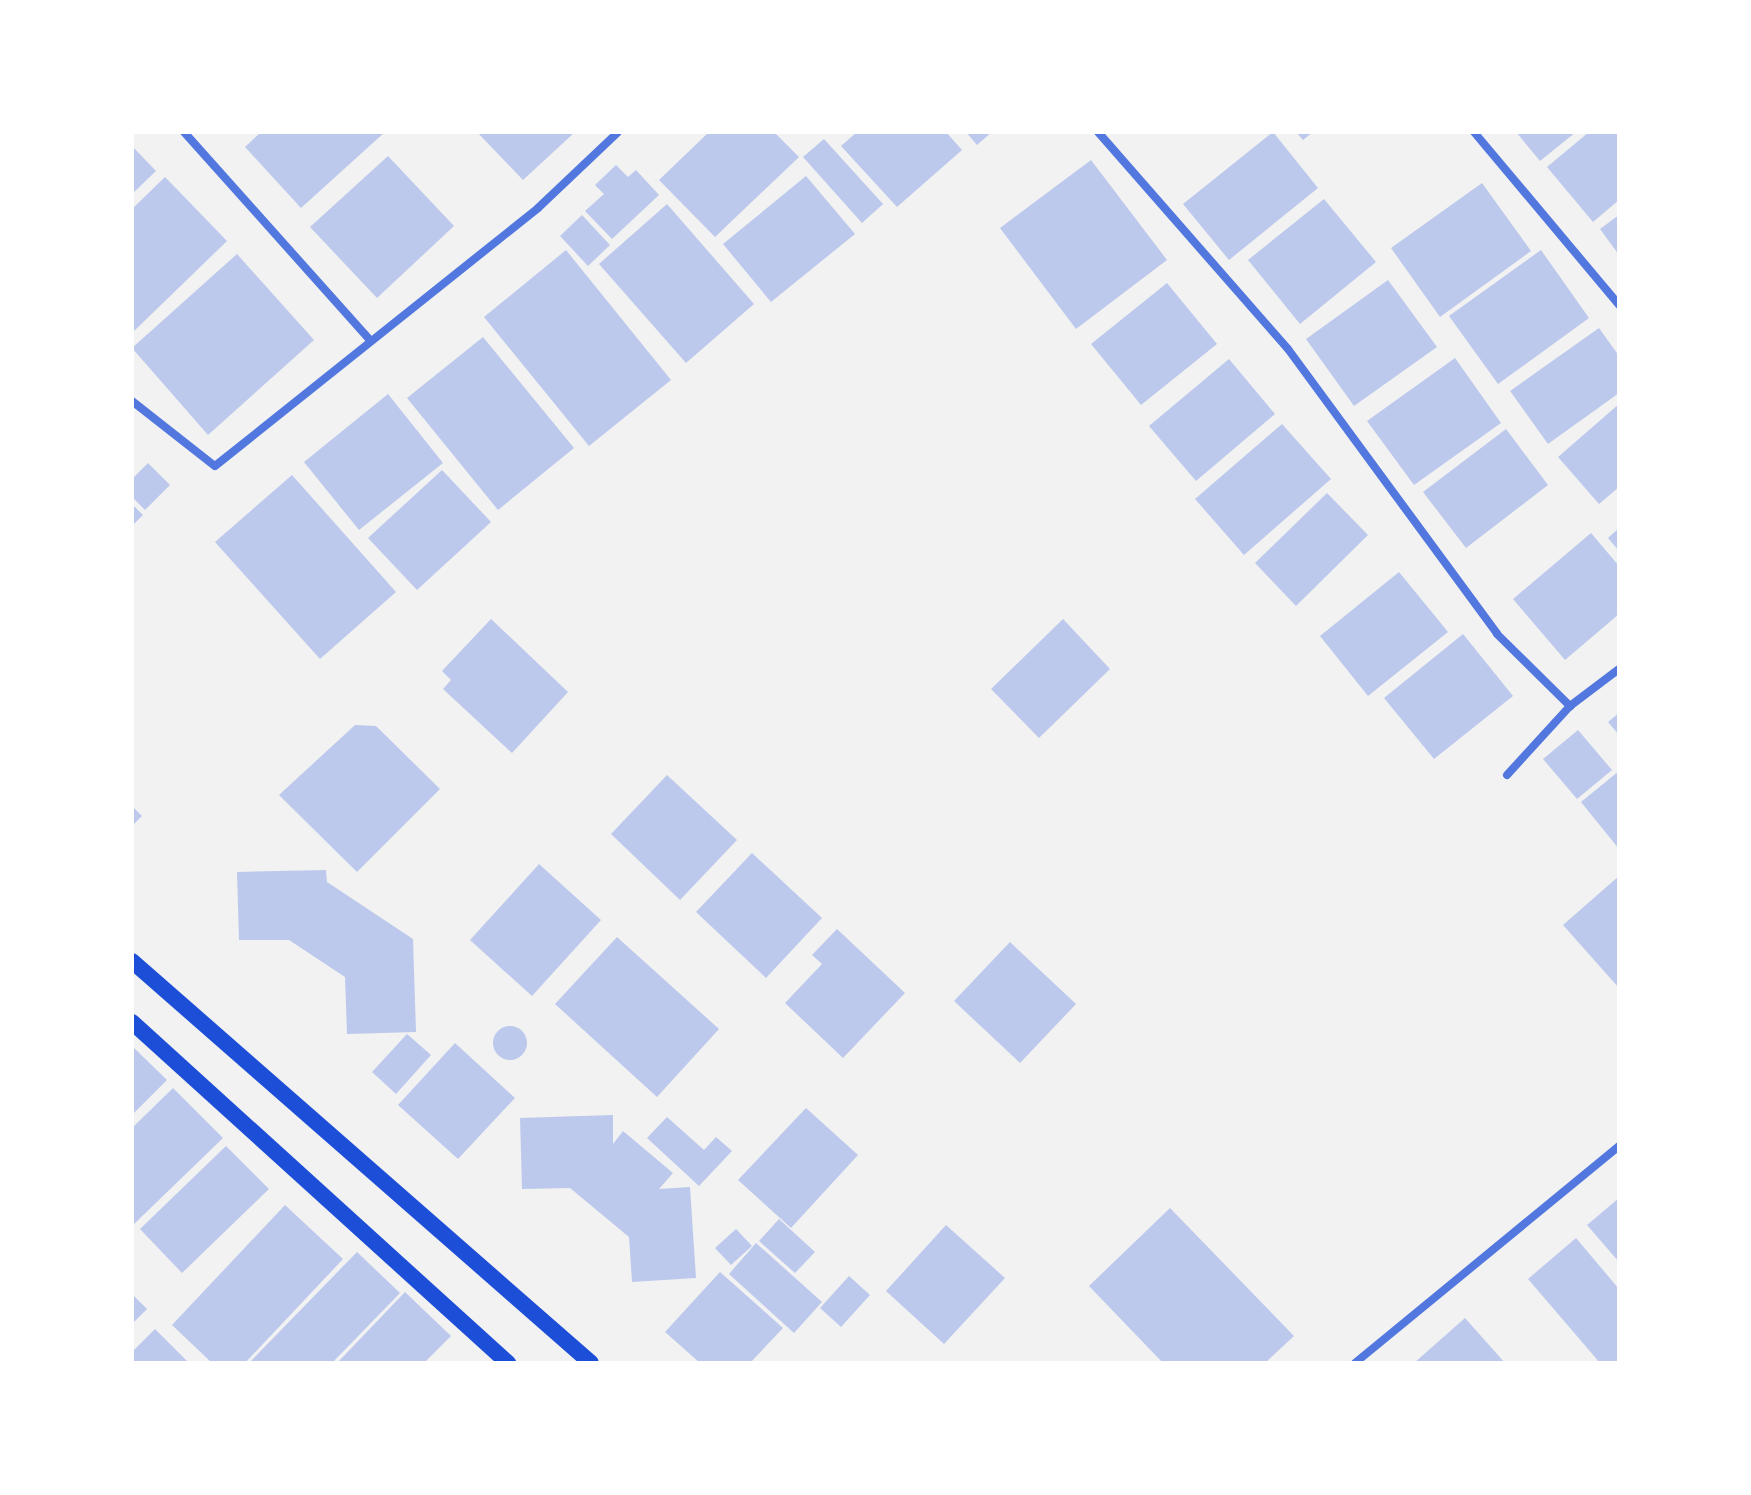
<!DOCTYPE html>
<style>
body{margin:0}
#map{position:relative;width:1751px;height:1495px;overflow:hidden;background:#f2f2f2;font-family:"Fira Sans Condensed",sans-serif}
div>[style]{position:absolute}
.building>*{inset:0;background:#bdc9ec}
.round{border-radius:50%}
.minor>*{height:8px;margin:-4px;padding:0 4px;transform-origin:4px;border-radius:4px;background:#5277de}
.secondary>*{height:16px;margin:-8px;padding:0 8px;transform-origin:8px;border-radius:8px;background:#1d4ed8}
span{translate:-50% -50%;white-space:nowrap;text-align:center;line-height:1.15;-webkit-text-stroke:6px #fff;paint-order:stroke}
.frame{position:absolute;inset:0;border:134px solid #fff;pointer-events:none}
</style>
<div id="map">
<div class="building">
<div style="clip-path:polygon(261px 132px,385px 132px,301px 208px,245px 147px)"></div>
<div style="clip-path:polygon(477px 132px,575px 132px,523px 180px)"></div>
<div style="clip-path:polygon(709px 132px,774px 132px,799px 157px,715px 237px,659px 180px)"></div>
<div style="clip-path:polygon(857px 132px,946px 132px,962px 150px,897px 207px,841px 146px)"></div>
<div style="clip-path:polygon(966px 132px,992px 132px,977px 145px)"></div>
<div style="clip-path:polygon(1273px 132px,1318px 188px,1229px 260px,1183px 204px)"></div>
<div style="clip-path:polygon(1296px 132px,1313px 132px,1303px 140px)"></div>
<div style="clip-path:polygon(1516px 132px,1576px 132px,1540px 161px)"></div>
<div style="clip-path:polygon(1589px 132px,1619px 132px,1619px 200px,1593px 222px,1547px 167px)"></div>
<div style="clip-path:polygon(824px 139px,883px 204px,862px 223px,803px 157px)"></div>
<div style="clip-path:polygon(132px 146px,156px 171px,132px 194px)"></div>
<div style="clip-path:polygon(388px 156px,454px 226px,377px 298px,310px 227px)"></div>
<div style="clip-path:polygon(1091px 160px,1167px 260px,1076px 329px,1000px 228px)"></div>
<div style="clip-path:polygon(616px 165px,628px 177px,636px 170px,659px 195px,612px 239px,585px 211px,604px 194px,595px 185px)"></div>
<div style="clip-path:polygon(806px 176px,855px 234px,771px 302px,723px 244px)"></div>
<div style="clip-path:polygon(165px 177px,227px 241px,132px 333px,132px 209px)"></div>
<div style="clip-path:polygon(1482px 183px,1531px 251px,1440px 317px,1391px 248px)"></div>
<div style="clip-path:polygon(1324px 199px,1376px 262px,1300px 324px,1248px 260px)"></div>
<div style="clip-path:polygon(667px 204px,754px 304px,686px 363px,599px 264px)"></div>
<div style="clip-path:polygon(582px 215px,610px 245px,588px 266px,560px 236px)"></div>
<div style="clip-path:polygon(1619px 215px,1619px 255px,1600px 229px)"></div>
<div style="clip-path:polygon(566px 250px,671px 380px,589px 446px,484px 317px)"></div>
<div style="clip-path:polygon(1541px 250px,1589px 318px,1498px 384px,1449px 316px)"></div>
<div style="clip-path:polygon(237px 254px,314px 340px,208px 435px,132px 348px)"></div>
<div style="clip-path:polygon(1388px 280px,1437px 347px,1354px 406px,1306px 339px)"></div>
<div style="clip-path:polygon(1167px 283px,1217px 344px,1141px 405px,1091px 344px)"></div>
<div style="clip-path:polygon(1599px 328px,1619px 356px,1619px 393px,1548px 444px,1510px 391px)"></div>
<div style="clip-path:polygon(483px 337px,574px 448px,498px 510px,407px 398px)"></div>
<div style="clip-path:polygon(1455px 358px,1501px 423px,1414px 485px,1367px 421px)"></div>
<div style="clip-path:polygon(1229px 359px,1275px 414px,1196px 481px,1149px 426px)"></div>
<div style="clip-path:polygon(388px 394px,443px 463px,359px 530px,304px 462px)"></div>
<div style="clip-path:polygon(1619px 404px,1619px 487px,1599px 504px,1558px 457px)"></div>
<div style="clip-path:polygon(1282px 424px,1331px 479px,1244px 555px,1195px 499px)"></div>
<div style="clip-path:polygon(1506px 429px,1548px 485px,1466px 548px,1423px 492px)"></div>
<div style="clip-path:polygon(148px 463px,170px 485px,145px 510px,132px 497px,132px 479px)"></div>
<div style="clip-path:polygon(442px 470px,491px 522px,417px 590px,368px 538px)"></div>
<div style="clip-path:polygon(292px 475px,396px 592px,320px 659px,215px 542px)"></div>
<div style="clip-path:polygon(1327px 493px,1368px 535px,1296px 606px,1255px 563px)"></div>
<div style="clip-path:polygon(132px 504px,143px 515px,132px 526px)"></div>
<div style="clip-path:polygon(1619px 528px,1619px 551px,1608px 538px)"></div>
<div style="clip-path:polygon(1591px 533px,1619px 566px,1619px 614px,1565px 660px,1513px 599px)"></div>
<div style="clip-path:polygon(1399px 572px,1448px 632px,1368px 696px,1320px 636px)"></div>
<div style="clip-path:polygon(491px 619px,568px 692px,512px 753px,443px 689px,451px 680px,442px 671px)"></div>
<div style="clip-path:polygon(1063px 619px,1110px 669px,1039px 738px,991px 689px)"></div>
<div style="clip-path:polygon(1463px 634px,1513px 696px,1434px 759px,1384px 698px)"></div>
<div style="clip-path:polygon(1619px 713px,1619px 735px,1608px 722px)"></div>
<div style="clip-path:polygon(355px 725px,376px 726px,440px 789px,357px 872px,279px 795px)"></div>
<div style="clip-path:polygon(1578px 730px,1612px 770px,1577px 799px,1543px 759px)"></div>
<div style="clip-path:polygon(1619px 771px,1619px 849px,1581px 802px)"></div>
<div style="clip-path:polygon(667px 775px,737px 840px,680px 900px,611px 834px)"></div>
<div style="clip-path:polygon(132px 806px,142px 816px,132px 826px)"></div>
<div style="clip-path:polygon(752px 853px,822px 918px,766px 978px,696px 912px)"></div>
<div style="clip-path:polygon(539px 864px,601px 920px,532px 996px,470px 940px)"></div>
<div style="clip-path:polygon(326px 870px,327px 882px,413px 939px,416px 1032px,347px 1034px,345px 977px,289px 940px,239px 940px,237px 872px)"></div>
<div style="clip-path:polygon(1619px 876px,1619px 988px,1563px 925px)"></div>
<div style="clip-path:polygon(837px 929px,905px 993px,843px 1058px,785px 1003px,822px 964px,812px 955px)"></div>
<div style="clip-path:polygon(617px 937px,719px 1029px,657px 1097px,555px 1004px)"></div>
<div style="clip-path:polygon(1010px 942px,1076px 1004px,1020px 1063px,954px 1001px)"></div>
<div class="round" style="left:493px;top:1026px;width:34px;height:34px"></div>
<div style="clip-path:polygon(407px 1034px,431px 1055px,396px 1094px,372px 1072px)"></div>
<div style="clip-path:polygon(455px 1043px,515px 1098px,458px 1159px,398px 1105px)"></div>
<div style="clip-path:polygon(132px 1046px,167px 1080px,132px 1115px)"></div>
<div style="clip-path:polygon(173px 1088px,223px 1138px,132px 1226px,132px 1128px)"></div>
<div style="clip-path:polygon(806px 1108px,858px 1155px,791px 1228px,738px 1180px)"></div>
<div style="clip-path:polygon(613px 1115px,613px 1144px,623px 1131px,673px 1173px,659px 1189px,690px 1187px,696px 1278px,632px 1282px,629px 1237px,570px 1188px,522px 1189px,520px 1118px)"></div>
<div style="clip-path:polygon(667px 1117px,704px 1150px,716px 1137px,732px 1151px,699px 1186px,647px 1138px)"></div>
<div style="clip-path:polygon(226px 1146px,269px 1189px,182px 1273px,140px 1229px)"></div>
<div style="clip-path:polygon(1619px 1198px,1619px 1262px,1587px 1225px)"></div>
<div style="clip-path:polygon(285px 1205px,343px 1259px,245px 1363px,212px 1363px,172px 1325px)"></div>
<div style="clip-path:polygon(1170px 1208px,1294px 1336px,1265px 1363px,1163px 1363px,1089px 1286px)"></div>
<div style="clip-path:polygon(779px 1219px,815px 1252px,795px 1273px,759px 1241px)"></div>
<div style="clip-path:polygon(946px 1225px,1005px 1278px,944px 1344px,886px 1291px)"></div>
<div style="clip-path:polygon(736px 1229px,752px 1246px,731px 1265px,715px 1248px)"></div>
<div style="clip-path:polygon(1576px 1238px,1619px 1289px,1619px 1359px,1614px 1363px,1600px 1363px,1528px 1279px)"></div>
<div style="clip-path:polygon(756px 1243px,822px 1302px,794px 1333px,729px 1274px)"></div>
<div style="clip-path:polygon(357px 1252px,400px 1293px,332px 1363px,249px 1363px)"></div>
<div style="clip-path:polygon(720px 1272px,783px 1328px,750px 1363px,700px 1363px,665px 1332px)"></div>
<div style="clip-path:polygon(849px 1276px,870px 1295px,841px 1327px,820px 1308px)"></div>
<div style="clip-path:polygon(405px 1292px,451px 1336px,424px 1363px,337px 1363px)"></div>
<div style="clip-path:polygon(132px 1294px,147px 1309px,132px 1324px)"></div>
<div style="clip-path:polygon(1465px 1318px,1505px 1363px,1414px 1363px)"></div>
<div style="clip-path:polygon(155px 1329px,189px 1363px,132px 1363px,132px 1352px)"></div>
</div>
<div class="minor">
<div style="left:184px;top:132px;width:279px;rotate:48.2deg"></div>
<div style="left:1098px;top:132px;width:288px;rotate:48.8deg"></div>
<div style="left:1288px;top:349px;width:353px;rotate:53.7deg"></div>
<div style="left:1497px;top:634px;width:103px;rotate:44.6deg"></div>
<div style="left:1474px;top:132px;width:226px;rotate:50deg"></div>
<div style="left:132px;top:401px;width:105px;rotate:38.1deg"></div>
<div style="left:215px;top:466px;width:413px;rotate:-38.6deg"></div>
<div style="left:538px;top:208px;width:110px;rotate:-43.5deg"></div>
<div style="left:1507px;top:775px;width:93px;rotate:-47.6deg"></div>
<div style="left:1570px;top:706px;width:61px;rotate:-37.1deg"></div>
<div style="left:1355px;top:1363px;width:342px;rotate:-39.4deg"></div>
</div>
<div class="secondary">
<div style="left:132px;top:961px;width:610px;rotate:41.21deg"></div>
<div style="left:132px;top:1022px;width:508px;rotate:42.21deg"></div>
</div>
<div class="frame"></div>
</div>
